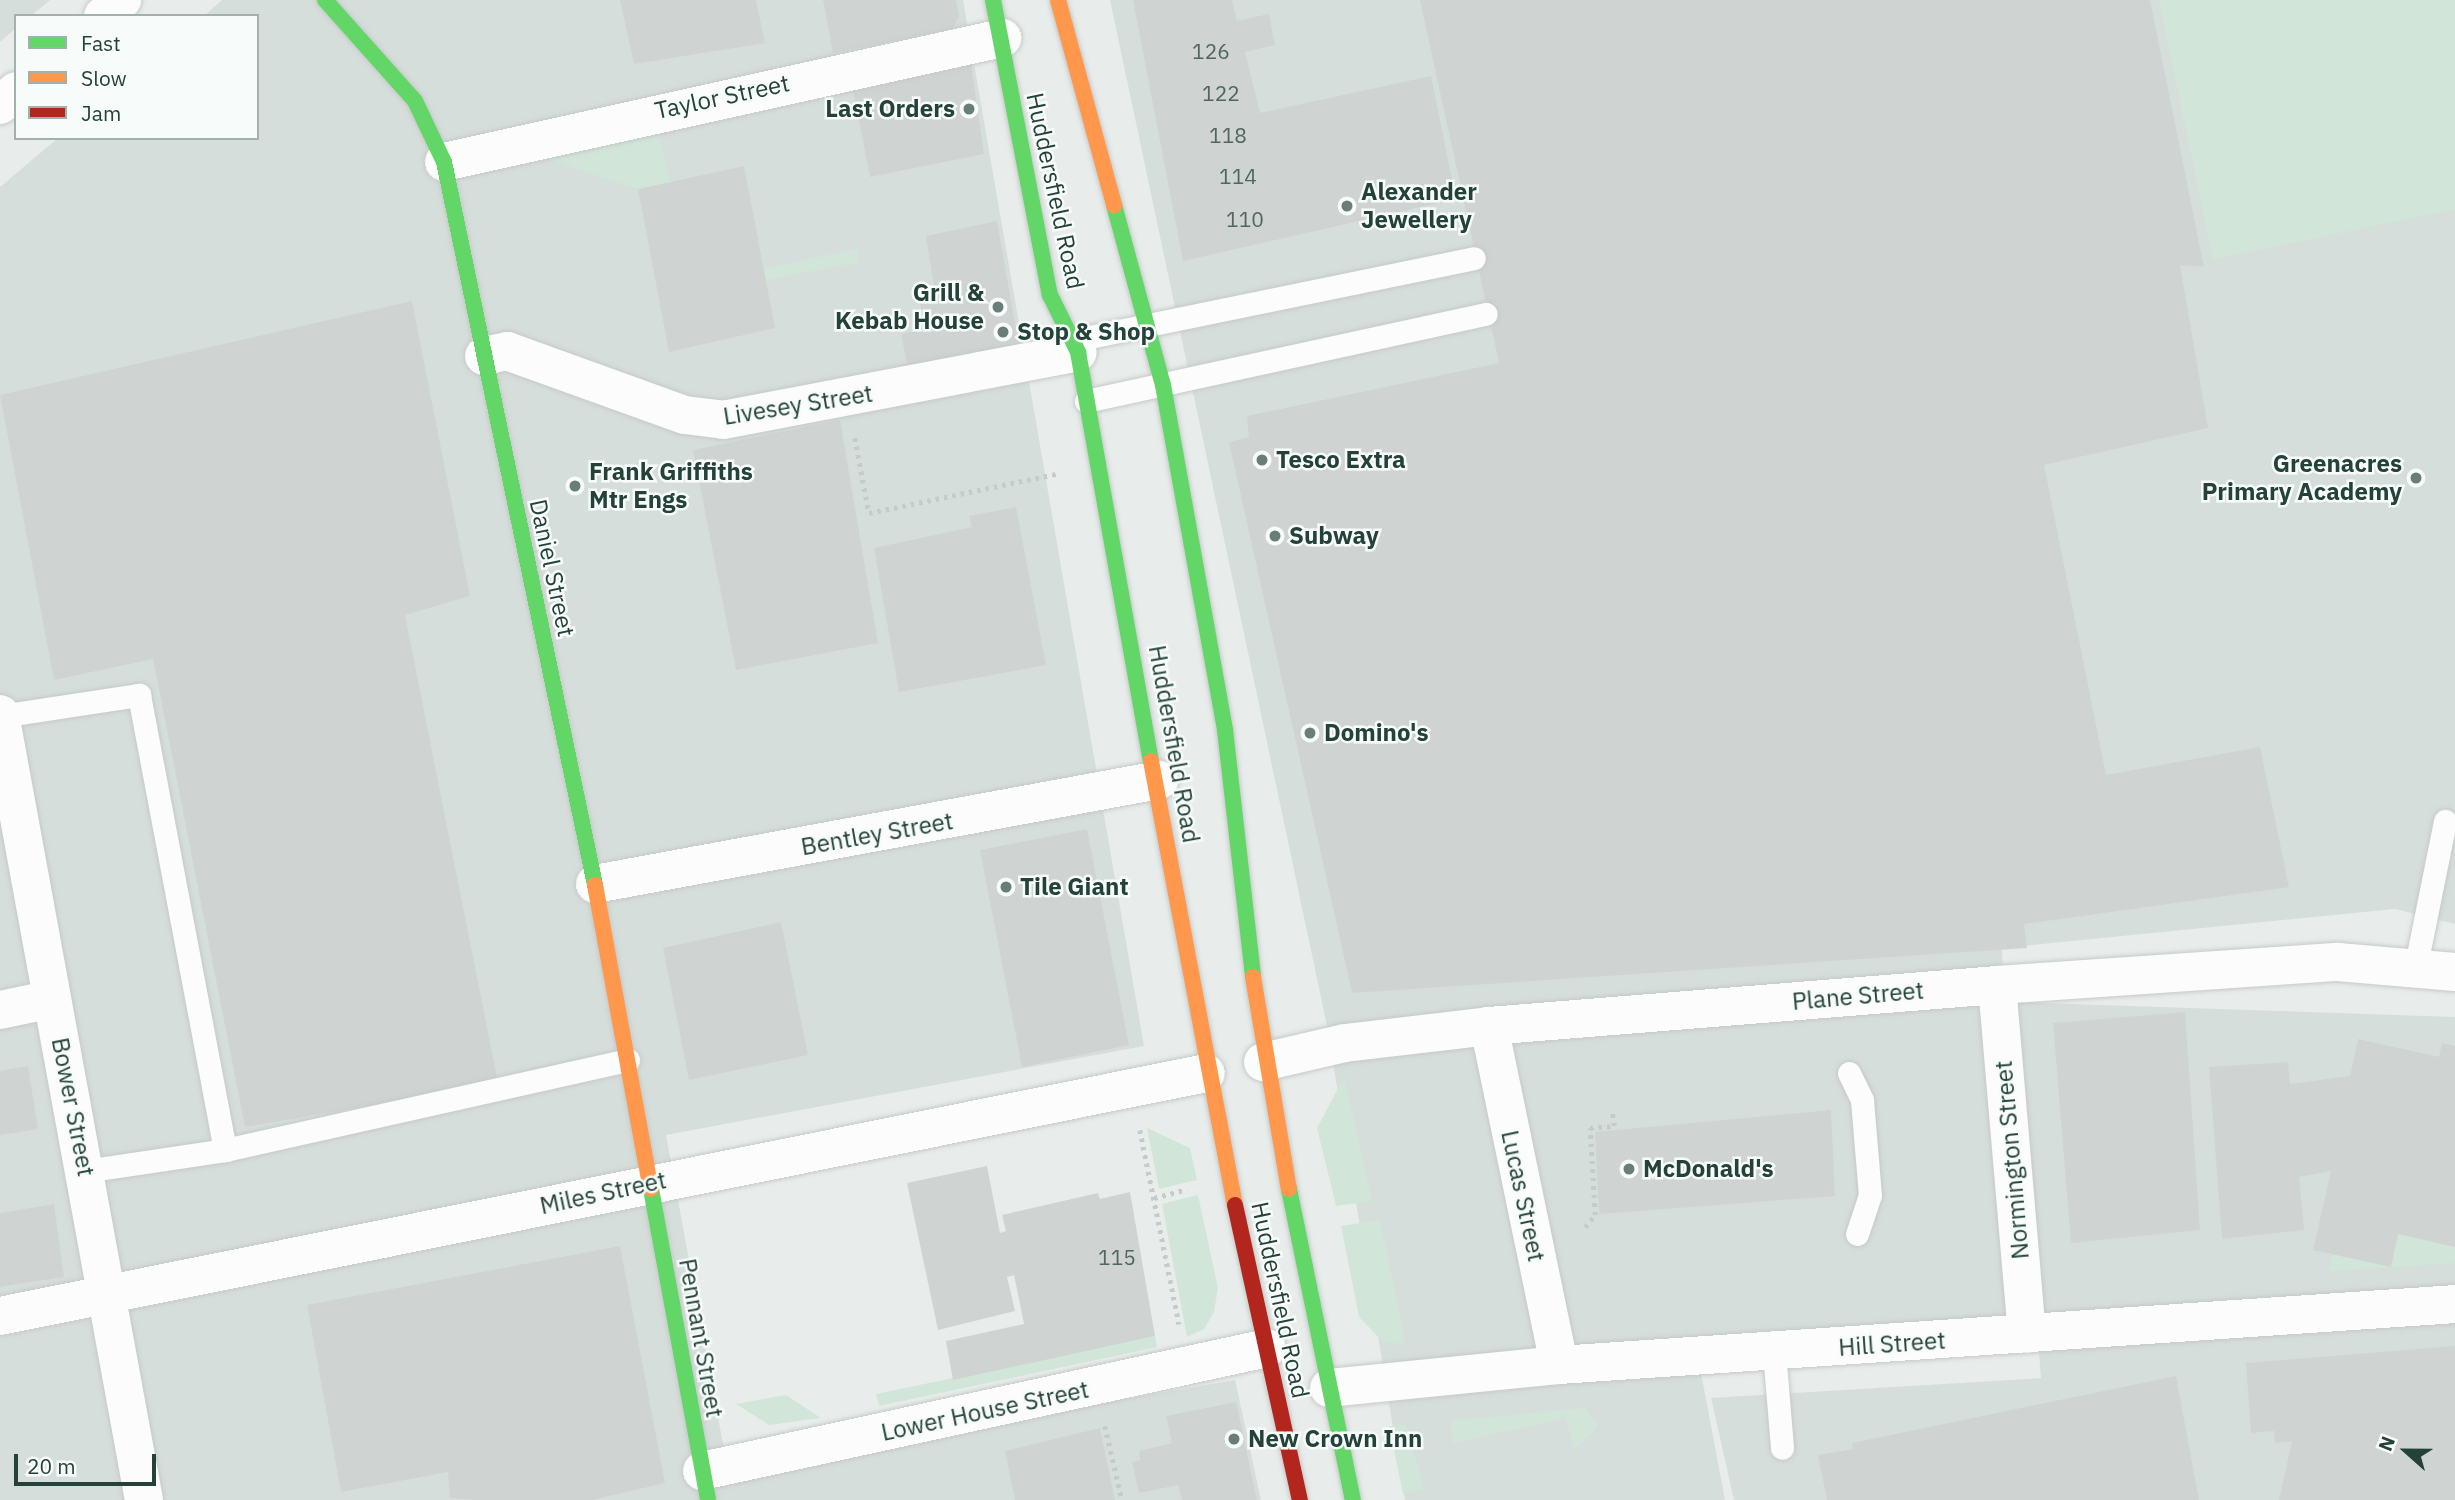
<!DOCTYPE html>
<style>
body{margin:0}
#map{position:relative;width:2455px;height:1500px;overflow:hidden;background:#e8edeb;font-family:"IBM Plex Sans",sans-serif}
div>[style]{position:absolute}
.built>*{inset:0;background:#d6dedb}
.green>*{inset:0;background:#d1e6d8}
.building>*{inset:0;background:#cfd4d2}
.path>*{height:4.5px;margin-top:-2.25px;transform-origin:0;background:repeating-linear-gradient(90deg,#c3ccca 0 3.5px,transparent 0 8.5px)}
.roads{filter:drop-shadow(0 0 2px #c5cac8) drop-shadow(0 0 2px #c5cac8)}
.lane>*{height:23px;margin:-11.5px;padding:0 11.5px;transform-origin:11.5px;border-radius:11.5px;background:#fcfcfc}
.street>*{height:38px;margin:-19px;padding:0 19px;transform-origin:19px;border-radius:19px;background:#fcfcfc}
.fast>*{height:16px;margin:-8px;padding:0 8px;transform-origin:8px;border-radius:8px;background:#63d668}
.slow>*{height:16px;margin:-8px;padding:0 8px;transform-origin:8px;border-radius:8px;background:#ff974d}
.jam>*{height:16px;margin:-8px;padding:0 8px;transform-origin:8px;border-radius:8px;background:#b3261e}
.dots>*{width:19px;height:19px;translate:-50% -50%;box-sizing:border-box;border:4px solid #f7fbf9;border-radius:50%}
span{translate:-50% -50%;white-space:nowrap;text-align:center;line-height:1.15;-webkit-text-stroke:5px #f7fbf9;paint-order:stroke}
.number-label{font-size:21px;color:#506761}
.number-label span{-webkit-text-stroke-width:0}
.street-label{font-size:24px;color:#24423a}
.poi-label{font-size:24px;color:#24423a;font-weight:700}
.right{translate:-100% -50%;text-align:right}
.left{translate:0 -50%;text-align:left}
.legend{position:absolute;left:14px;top:14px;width:245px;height:126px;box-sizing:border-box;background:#f7fbf9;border:2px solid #a3b1ad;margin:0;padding:9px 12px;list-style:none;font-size:21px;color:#24423a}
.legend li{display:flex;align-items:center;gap:14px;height:35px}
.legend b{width:35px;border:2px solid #a3b1ad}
.north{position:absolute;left:2371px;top:1416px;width:70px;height:70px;-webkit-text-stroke:5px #f7fbf9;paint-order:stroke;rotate:291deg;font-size:19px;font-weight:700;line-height:28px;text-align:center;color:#24423a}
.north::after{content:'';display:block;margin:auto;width:24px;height:32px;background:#24423a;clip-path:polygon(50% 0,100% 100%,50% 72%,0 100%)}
.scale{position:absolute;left:14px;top:1454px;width:142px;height:32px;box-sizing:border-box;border:4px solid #24423a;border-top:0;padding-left:9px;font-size:21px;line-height:24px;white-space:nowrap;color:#24423a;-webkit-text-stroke:5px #f7fbf9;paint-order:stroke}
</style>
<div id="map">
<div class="built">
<div style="clip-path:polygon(0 0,50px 0,31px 16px,16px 16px,16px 28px,0 42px)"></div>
<div style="clip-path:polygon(222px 0,963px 0,1144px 1046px,666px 1135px,730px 1482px,922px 1434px,1235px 1380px,1261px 1500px,0 1500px,0 187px,58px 138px,257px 138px,257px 16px,204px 16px)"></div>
<div style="clip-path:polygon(1110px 0,2455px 0,2455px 924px,2395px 909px,2002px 948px,2010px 1334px,1696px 1346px,1725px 1500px,1405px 1500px,1327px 1026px)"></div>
<div style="clip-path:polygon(2011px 1002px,2455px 1017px,2455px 1500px,1734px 1500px,1711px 1398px,2041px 1378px)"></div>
</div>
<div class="green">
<div style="clip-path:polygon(2159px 0,2455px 0,2455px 209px,2213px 259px)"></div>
<div style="clip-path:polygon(659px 133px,670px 182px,638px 189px,548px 159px)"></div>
<div style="clip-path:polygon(857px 249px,859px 262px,765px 280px,763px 269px)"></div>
<div style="clip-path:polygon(1344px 1077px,1372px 1201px,1336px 1206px,1317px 1128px)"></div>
<div style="clip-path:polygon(1147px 1128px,1190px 1148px,1197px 1180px,1159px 1189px)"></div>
<div style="clip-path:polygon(1198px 1195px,1218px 1288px,1214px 1312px,1204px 1329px,1187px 1337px,1162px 1204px)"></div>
<div style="clip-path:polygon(1380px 1220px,1404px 1336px,1404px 1344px,1383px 1342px,1359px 1317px,1341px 1226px)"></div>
<div style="clip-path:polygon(2398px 1234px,2455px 1247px,2455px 1263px,2329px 1271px,2332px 1254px,2391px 1267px)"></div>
<div style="clip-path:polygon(1155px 1336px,1157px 1347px,879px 1406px,876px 1394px)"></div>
<div style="clip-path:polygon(786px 1395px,821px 1418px,769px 1425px,736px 1404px)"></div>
<div style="clip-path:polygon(1585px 1408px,1598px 1426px,1574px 1450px,1566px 1418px,1453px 1443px,1450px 1421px)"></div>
<div style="clip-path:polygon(1406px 1425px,1424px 1489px,1403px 1494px,1389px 1426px)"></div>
</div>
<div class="building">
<div style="clip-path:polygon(620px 0,756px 0,765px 43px,634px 64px)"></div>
<div style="clip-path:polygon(823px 0,956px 0,959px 17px,952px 29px,833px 53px)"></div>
<div style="clip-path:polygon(1133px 0,1232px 0,1237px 21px,1269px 14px,1275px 45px,1245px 52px,1260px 113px,1431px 76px,1456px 199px,1183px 261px)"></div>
<div style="clip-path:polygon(1420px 0,2150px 0,2204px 267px,2180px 265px,2208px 428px,2044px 465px,2106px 775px,2260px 747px,2289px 887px,2024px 924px,2027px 948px,1352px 993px,1229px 442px,1249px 437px,1247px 416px,1499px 363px)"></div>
<div style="clip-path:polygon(971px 64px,984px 154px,870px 177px,853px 90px)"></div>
<div style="clip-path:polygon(744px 166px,775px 328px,669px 352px,638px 189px)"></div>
<div style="clip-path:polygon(997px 221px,1019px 347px,908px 369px,901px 334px,924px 329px,920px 302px,936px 299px,926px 236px)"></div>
<div style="clip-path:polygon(412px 301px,470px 596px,405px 615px,498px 1083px,245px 1127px,153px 659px,54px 680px,0 395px)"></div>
<div style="clip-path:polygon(840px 420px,878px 643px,736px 670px,693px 450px)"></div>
<div style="clip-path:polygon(1016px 507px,1046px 665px,899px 692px,874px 548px,972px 527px,969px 516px)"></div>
<div style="clip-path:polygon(1087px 829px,1129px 1045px,1022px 1067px,980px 850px)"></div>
<div style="clip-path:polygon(781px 922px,808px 1055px,689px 1080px,663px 948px)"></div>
<div style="clip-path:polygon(2185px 1012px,2200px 1230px,2071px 1243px,2053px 1023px)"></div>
<div style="clip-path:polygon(2358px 1039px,2439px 1057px,2442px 1043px,2455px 1046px,2455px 1247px,2398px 1234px,2391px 1267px,2313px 1250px,2331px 1171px,2299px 1177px,2304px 1230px,2222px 1239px,2209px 1067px,2288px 1062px,2290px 1084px,2350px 1076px)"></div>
<div style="clip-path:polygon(28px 1066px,38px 1129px,0 1135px,0 1071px)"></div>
<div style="clip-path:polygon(1831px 1110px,1835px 1196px,1599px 1214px,1595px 1132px)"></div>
<div style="clip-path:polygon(987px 1166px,1000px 1233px,1006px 1231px,1002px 1215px,1098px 1193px,1100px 1199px,1130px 1192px,1155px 1336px,953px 1380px,946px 1341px,1024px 1324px,1014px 1275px,1007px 1277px,1015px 1311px,938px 1330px,907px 1183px)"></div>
<div style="clip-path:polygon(54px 1204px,64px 1277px,0 1287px,0 1213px)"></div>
<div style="clip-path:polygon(620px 1246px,665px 1483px,592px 1500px,477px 1500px,450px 1498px,448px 1472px,341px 1492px,307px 1305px)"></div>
<div style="clip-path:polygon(2455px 1346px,2455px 1500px,2279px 1500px,2292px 1441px,2275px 1443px,2274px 1431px,2251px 1433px,2246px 1363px)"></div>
<div style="clip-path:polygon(2176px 1376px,2199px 1500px,1827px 1500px,1818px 1455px,1853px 1449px,1852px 1443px)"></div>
<div style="clip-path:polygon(1236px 1402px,1257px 1500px,1182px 1500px,1178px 1485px,1139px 1493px,1132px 1462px,1140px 1460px,1139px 1451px,1172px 1443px,1166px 1416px)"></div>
<div style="clip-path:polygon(1100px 1428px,1115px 1500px,1015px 1500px,1005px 1451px)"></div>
</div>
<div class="path">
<div style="left:855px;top:438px;width:76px;rotate:79.4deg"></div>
<div style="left:869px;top:513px;width:191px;rotate:-11.8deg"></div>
<div style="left:1140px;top:1130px;width:198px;rotate:78.6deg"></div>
<div style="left:1154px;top:1198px;width:34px;rotate:-15deg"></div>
<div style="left:1585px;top:1227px;width:16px;rotate:-50deg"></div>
<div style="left:1595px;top:1215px;width:87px;rotate:-93.3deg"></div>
<div style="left:1590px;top:1128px;width:24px;rotate:-5deg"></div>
<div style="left:1614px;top:1126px;width:14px;rotate:-98deg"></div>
<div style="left:1105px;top:1426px;width:76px;rotate:77.1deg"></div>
</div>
<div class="roads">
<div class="lane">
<div style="left:1075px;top:340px;width:407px;rotate:-11.6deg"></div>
<div style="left:1086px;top:401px;width:409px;rotate:-12.3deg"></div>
<div style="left:1px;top:716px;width:140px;rotate:-8.7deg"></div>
<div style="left:139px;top:695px;width:463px;rotate:79.3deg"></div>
<div style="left:2416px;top:965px;width:147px;rotate:-78.6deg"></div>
<div style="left:1849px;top:1073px;width:30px;rotate:64deg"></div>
<div style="left:1862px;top:1100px;width:95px;rotate:85.2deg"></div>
<div style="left:1870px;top:1195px;width:41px;rotate:108.4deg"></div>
<div style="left:85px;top:1171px;width:142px;rotate:-8.5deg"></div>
<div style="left:225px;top:1150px;width:413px;rotate:-12.6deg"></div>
<div style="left:1774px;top:1352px;width:96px;rotate:85.2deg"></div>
</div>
<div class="street">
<div style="left:103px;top:16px;width:25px;rotate:-40deg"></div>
<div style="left:0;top:105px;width:21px;rotate:-41deg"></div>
<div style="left:444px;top:162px;width:572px;rotate:-12.53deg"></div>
<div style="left:484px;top:356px;width:24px;rotate:-12deg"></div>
<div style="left:507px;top:351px;width:189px;rotate:19.8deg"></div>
<div style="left:685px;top:415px;width:38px;rotate:7deg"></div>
<div style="left:723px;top:420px;width:361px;rotate:-10.8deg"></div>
<div style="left:0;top:714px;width:799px;rotate:79.62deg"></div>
<div style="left:595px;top:884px;width:574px;rotate:-10.45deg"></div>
<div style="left:1997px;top:985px;width:350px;rotate:85.1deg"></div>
<div style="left:0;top:1010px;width:53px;rotate:-11.9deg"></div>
<div style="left:1489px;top:1026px;width:346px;rotate:78.3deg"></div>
<div style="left:1263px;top:1062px;width:84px;rotate:-13deg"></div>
<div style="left:1345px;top:1043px;width:145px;rotate:-6.7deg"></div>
<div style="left:1489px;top:1026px;width:510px;rotate:-4.61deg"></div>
<div style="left:1997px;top:985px;width:342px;rotate:-3.9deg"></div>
<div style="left:2338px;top:962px;width:117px;rotate:4.9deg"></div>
<div style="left:0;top:1316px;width:1230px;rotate:-11.39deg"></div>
<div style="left:1329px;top:1388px;width:231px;rotate:-5.7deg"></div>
<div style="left:1559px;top:1365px;width:898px;rotate:-3.89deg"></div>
<div style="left:702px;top:1471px;width:578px;rotate:-12.28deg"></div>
</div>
<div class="fast">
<div style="left:325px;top:0;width:135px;rotate:48.3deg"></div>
<div style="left:415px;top:101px;width:68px;rotate:64.6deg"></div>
<div style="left:444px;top:162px;width:739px;rotate:78.2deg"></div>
<div style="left:993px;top:0;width:300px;rotate:79.1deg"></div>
<div style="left:1050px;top:295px;width:64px;rotate:63.8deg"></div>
<div style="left:1078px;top:352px;width:415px;rotate:79.9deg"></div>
<div style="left:1114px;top:205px;width:187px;rotate:74.8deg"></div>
<div style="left:1163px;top:385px;width:351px;rotate:79.8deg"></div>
<div style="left:1225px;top:730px;width:249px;rotate:83.5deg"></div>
<div style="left:651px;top:1189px;width:316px;rotate:79.6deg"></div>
<div style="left:1289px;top:1189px;width:318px;rotate:78.4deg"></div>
</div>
<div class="slow">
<div style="left:1058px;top:0;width:213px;rotate:74.7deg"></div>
<div style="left:1151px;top:761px;width:452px;rotate:79.3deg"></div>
<div style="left:595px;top:885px;width:309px;rotate:79.6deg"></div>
<div style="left:1253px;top:977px;width:215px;rotate:80.4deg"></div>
</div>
<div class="jam">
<div style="left:1235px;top:1205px;width:302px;rotate:77.6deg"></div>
</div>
</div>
<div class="dots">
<div style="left:969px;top:109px;background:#697e78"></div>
<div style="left:1347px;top:206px;background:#697e78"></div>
<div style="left:998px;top:307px;background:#697e78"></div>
<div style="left:1003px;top:332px;background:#697e78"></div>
<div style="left:1262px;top:460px;background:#697e78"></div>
<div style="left:2416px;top:478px;background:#697e78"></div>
<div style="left:575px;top:486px;background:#697e78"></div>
<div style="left:1275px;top:536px;background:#697e78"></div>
<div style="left:1310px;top:733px;background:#697e78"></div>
<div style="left:1006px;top:887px;background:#697e78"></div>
<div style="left:1629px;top:1169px;background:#697e78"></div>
<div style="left:1234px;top:1439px;background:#697e78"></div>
</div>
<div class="number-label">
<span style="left:1211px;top:51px">126</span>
<span style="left:1221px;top:93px">122</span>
<span style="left:1228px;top:135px">118</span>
<span style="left:1238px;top:176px">114</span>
<span style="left:1245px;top:219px">110</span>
<span style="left:1117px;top:1257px">115</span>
</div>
<div class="street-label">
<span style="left:722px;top:97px;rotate:-12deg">Taylor Street</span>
<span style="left:1055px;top:191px;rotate:78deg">Huddersfield Road</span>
<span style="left:798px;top:405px;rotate:-9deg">Livesey Street</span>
<span style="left:552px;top:568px;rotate:78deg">Daniel Street</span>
<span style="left:1174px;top:744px;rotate:80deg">Huddersfield Road</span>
<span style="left:877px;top:834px;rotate:-10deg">Bentley Street</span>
<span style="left:1858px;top:996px;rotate:-5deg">Plane Street</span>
<span style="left:73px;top:1107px;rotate:79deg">Bower Street</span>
<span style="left:2012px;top:1160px;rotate:-95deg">Normington Street</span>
<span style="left:603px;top:1193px;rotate:-12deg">Miles Street</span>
<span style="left:1523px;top:1196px;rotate:78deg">Lucas Street</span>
<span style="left:1280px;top:1300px;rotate:78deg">Huddersfield Road</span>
<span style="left:701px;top:1338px;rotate:80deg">Pennant Street</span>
<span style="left:1892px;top:1344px;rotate:-4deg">Hill Street</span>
<span style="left:985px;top:1411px;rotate:-12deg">Lower House Street</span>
</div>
<div class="poi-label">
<span class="right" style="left:955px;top:109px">Last Orders</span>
<span class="left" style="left:1361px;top:206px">Alexander<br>Jewellery</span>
<span class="right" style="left:984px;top:307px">Grill &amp;<br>Kebab House</span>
<span class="left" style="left:1017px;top:332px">Stop &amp; Shop</span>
<span class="left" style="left:1276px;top:460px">Tesco Extra</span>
<span class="right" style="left:2402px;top:478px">Greenacres<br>Primary Academy</span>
<span class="left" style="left:589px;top:486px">Frank Griffiths<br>Mtr Engs</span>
<span class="left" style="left:1289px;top:536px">Subway</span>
<span class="left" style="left:1324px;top:733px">Domino's</span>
<span class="left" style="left:1020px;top:887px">Tile Giant</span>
<span class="left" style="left:1643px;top:1169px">McDonald's</span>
<span class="left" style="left:1248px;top:1439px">New Crown Inn</span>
</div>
<ul class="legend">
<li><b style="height:9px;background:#63d668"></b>Fast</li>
<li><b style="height:9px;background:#ff974d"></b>Slow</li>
<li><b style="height:9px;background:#b3261e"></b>Jam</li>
</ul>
<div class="north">N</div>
<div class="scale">20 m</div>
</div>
